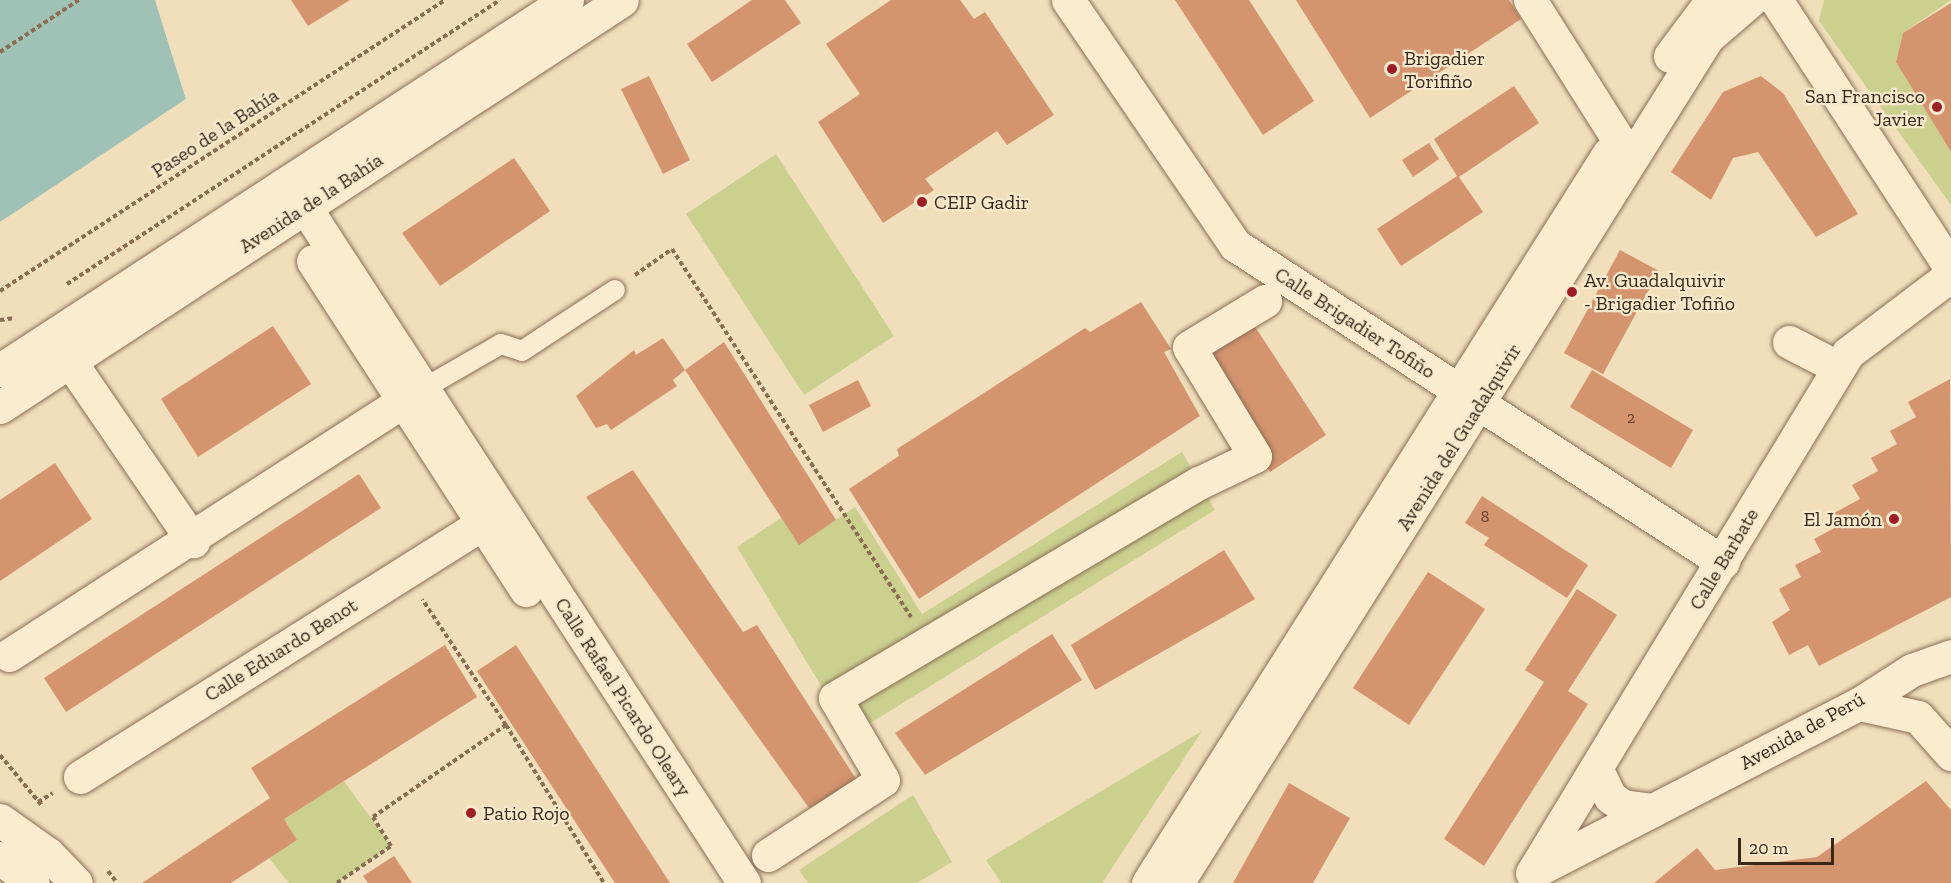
<!DOCTYPE html>
<meta charset="utf-8">
<style>
body{margin:0}
#map{position:relative;width:1951px;height:883px;overflow:hidden;background:#f1dfbc;font-family:"Zilla Slab",serif}
div>[style]{position:absolute}
.green>*{inset:0;background:#cbd08f}
.water>*{inset:0;background:#a0c2b6}
.pier>*{inset:0;background:#f1dfbc}
.building>*{inset:0;background:#d3946e}
.path>*{height:4px;margin-top:-2px;transform-origin:0;background:repeating-linear-gradient(90deg,#8a6e54 0 4.5px,transparent 0 7.5px)}
.roads{filter:drop-shadow(0 0 2px #8a6e54) drop-shadow(0 0 2px #8a6e54)}
.lane>*{height:20px;margin:-10px;padding:0 10px;transform-origin:10px;border-radius:10px;background:#fbeccf}
.street>*{height:33px;margin:-16.5px;padding:0 16.5px;transform-origin:16.5px;border-radius:16.5px;background:#fbeccf}
.secondary>*{height:33px;margin:-16.5px;padding:0 16.5px;transform-origin:16.5px;border-radius:16.5px;background:#fbeccf}
.dots>*{width:16px;height:16px;translate:-50% -50%;box-sizing:border-box;border:3px solid #f8e9cc;border-radius:50%}
span{translate:-50% -50%;white-space:nowrap;text-align:center;line-height:1.15;-webkit-text-stroke:4.5px #f8e9cc;paint-order:stroke}
.number-label{font-size:16px;color:#5f422f}
.number-label span{-webkit-text-stroke-width:0}
.poi-label{font-size:20px;color:#38271a}
.left{translate:0 -50%;text-align:left}
.right{translate:-100% -50%;text-align:right}
.street-label{font-size:20px;color:#38271a}
.scale{position:absolute;left:1738px;top:838px;width:96px;height:27px;box-sizing:border-box;border:3px solid #38271a;border-top:0;padding-left:8px;font-size:18px;line-height:21px;white-space:nowrap;color:#38271a;-webkit-text-stroke:4px #f8e9cc;paint-order:stroke}
</style>
<div id="map">
<div class="green">
<div style="clip-path:polygon(1824px 0,1951px 0,1903px 33px,1896px 62px,1951px 152px,1951px 205px,1819px 21px)"></div>
<div style="clip-path:polygon(776px 154px,894px 336px,804px 395px,686px 214px)"></div>
<div style="clip-path:polygon(1182px 452px,1215px 510px,851px 735px,737px 547px,781px 518px,800px 544px,855px 507px,922px 614px)"></div>
<div style="clip-path:polygon(1202px 731px,1102px 883px,1001px 883px,986px 860px)"></div>
<div style="clip-path:polygon(344px 781px,391px 846px,337px 883px,289px 883px,269px 858px,297px 840px,284px 819px)"></div>
<div style="clip-path:polygon(913px 795px,952px 862px,917px 883px,808px 883px,799px 870px)"></div>
</div>
<div class="water">
<div style="clip-path:polygon(0 0,155px 0,186px 99px,0 222px)"></div>
</div>
<div class="pier">
<div style="clip-path:polygon(155px 0,188px 101px,0 225px,186px 99px)"></div>
</div>
<div class="building">
<div style="clip-path:polygon(291px 0,350px 0,308px 26px)"></div>
<div style="clip-path:polygon(752px 0,785px 0,801px 23px,712px 82px,687px 44px)"></div>
<div style="clip-path:polygon(891px 0,960px 0,974px 19px,985px 12px,1054px 115px,1007px 145px,997px 131px,925px 179px,934px 190px,883px 223px,818px 122px,860px 94px,826px 44px)"></div>
<div style="clip-path:polygon(1175px 0,1249px 0,1314px 101px,1263px 135px)"></div>
<div style="clip-path:polygon(1296px 0,1509px 0,1521px 19px,1370px 118px)"></div>
<div style="clip-path:polygon(1951px 3px,1951px 152px,1896px 62px,1903px 33px)"></div>
<div style="clip-path:polygon(649px 76px,690px 160px,663px 174px,621px 89px)"></div>
<div style="clip-path:polygon(1761px 76px,1783px 93px,1858px 214px,1816px 237px,1758px 152px,1733px 158px,1711px 200px,1671px 172px,1723px 92px)"></div>
<div style="clip-path:polygon(1514px 86px,1539px 123px,1459px 177px,1483px 212px,1401px 266px,1377px 229px,1457px 176px,1434px 139px)"></div>
<div style="clip-path:polygon(1429px 143px,1439px 159px,1413px 177px,1402px 160px)"></div>
<div style="clip-path:polygon(514px 158px,550px 211px,440px 286px,402px 233px)"></div>
<div style="clip-path:polygon(1620px 250px,1659px 271px,1603px 374px,1564px 353px)"></div>
<div style="clip-path:polygon(1141px 302px,1171px 349px,1164px 352px,1200px 416px,919px 599px,849px 489px,899px 456px,897px 449px,1085px 328px,1090px 332px)"></div>
<div style="clip-path:polygon(1252px 322px,1326px 435px,1270px 472px,1197px 356px)"></div>
<div style="clip-path:polygon(273px 326px,311px 384px,198px 457px,161px 399px)"></div>
<div style="clip-path:polygon(663px 338px,685px 370px,673px 380px,677px 386px,611px 430px,607px 424px,596px 428px,576px 396px,634px 350px,636px 355px)"></div>
<div style="clip-path:polygon(724px 342px,836px 520px,799px 545px,685px 370px)"></div>
<div style="clip-path:polygon(1592px 370px,1693px 430px,1671px 468px,1570px 407px)"></div>
<div style="clip-path:polygon(1950px 379px,1951px 597px,1819px 666px,1808px 645px,1789px 655px,1772px 622px,1790px 610px,1779px 589px,1801px 577px,1795px 565px,1821px 552px,1814px 539px,1840px 525px,1834px 513px,1860px 499px,1852px 485px,1878px 471px,1871px 458px,1897px 444px,1890px 431px,1916px 417px,1908px 402px)"></div>
<div style="clip-path:polygon(858px 380px,871px 406px,823px 432px,809px 405px)"></div>
<div style="clip-path:polygon(55px 463px,92px 519px,0 581px,0 500px)"></div>
<div style="clip-path:polygon(633px 470px,743px 632px,757px 625px,858px 782px,809px 808px,586px 497px)"></div>
<div style="clip-path:polygon(359px 474px,381px 508px,66px 712px,44px 678px)"></div>
<div style="clip-path:polygon(1482px 496px,1588px 565px,1567px 598px,1484px 545px,1489px 538px,1465px 523px)"></div>
<div style="clip-path:polygon(1224px 550px,1255px 599px,1095px 690px,1071px 645px)"></div>
<div style="clip-path:polygon(1428px 572px,1485px 609px,1409px 725px,1353px 688px)"></div>
<div style="clip-path:polygon(1577px 589px,1617px 615px,1568px 691px,1588px 704px,1484px 866px,1444px 839px,1544px 682px,1525px 670px)"></div>
<div style="clip-path:polygon(1052px 634px,1082px 680px,925px 775px,895px 733px)"></div>
<div style="clip-path:polygon(445px 645px,477px 697px,284px 819px,297px 840px,231px 883px,142px 883px,270px 798px,251px 768px)"></div>
<div style="clip-path:polygon(516px 645px,670px 883px,615px 883px,477px 671px)"></div>
<div style="clip-path:polygon(1926px 781px,1951px 810px,1951px 883px,1654px 883px,1697px 848px,1715px 870px,1817px 857px)"></div>
<div style="clip-path:polygon(1289px 783px,1350px 818px,1313px 883px,1233px 883px)"></div>
<div style="clip-path:polygon(394px 856px,412px 883px,368px 883px,363px 876px)"></div>
</div>
<div class="path">
<div style="left:0;top:52px;width:95px;rotate:-33.4deg"></div>
<div style="left:635px;top:275px;width:45px;rotate:-35.1deg"></div>
<div style="left:672px;top:249px;width:439px;rotate:57deg"></div>
<div style="left:67px;top:284px;width:518px;rotate:-33.26deg"></div>
<div style="left:0;top:291px;width:532px;rotate:-33.18deg"></div>
<div style="left:0;top:320px;width:15px;rotate:-8deg"></div>
<div style="left:506px;top:725px;width:186px;rotate:58.2deg"></div>
<div style="left:0;top:755px;width:67px;rotate:50.4deg"></div>
<div style="left:38px;top:802px;width:17px;rotate:-31deg"></div>
<div style="left:108px;top:871px;width:15px;rotate:53deg"></div>
<div style="left:337px;top:883px;width:65px;rotate:-34.4deg"></div>
<div style="left:391px;top:846px;width:34px;rotate:-122deg"></div>
<div style="left:373px;top:817px;width:162px;rotate:-34.7deg"></div>
<div style="left:506px;top:725px;width:151px;rotate:-123.7deg"></div>
</div>
<div class="roads">
<div class="lane">
<div style="left:414px;top:394px;width:100px;rotate:-29.9deg"></div>
<div style="left:501px;top:344px;width:22px;rotate:18deg"></div>
<div style="left:522px;top:351px;width:111px;rotate:-33.3deg"></div>
</div>
<div class="street">
<div style="left:1068px;top:0;width:297px;rotate:55.7deg"></div>
<div style="left:1235px;top:245px;width:582px;rotate:33.01deg"></div>
<div style="left:1530px;top:0;width:165px;rotate:57.7deg"></div>
<div style="left:1776px;top:0;width:320px;rotate:56.9deg"></div>
<div style="left:305px;top:207px;width:806px;rotate:57deg"></div>
<div style="left:313px;top:261px;width:392px;rotate:57.1deg"></div>
<div style="left:1789px;top:342px;width:56px;rotate:27.5deg"></div>
<div style="left:78px;top:373px;width:204px;rotate:55.6deg"></div>
<div style="left:9px;top:655px;width:467px;rotate:-32.8deg"></div>
<div style="left:1859px;top:704px;width:60px;rotate:12.4deg"></div>
<div style="left:1918px;top:717px;width:50px;rotate:48.3deg"></div>
<div style="left:1596px;top:768px;width:32px;rotate:64deg"></div>
<div style="left:1610px;top:797px;width:16px;rotate:35deg"></div>
<div style="left:1623px;top:806px;width:30px;rotate:8deg"></div>
<div style="left:80px;top:777px;width:496px;rotate:-32.2deg"></div>
<div style="left:768px;top:855px;width:137px;rotate:-33.1deg"></div>
<div style="left:883px;top:780px;width:95px;rotate:-120.3deg"></div>
<div style="left:835px;top:698px;width:423px;rotate:-30.6deg"></div>
<div style="left:1199px;top:483px;width:62px;rotate:-25.7deg"></div>
<div style="left:1255px;top:456px;width:127px;rotate:-121.2deg"></div>
<div style="left:1189px;top:347px;width:89px;rotate:-31.2deg"></div>
<div style="left:1533px;top:872px;width:367px;rotate:-27.3deg"></div>
<div style="left:1859px;top:704px;width:63px;rotate:-32.7deg"></div>
<div style="left:1912px;top:670px;width:41px;rotate:-19.7deg"></div>
<div style="left:1532px;top:873px;width:608px;rotate:-58.71deg"></div>
<div style="left:1848px;top:353px;width:129px;rotate:-37.1deg"></div>
</div>
<div class="secondary">
<div style="left:1670px;top:56px;width:70px;rotate:-53.1deg"></div>
<div style="left:0;top:370px;width:677px;rotate:-33.13deg"></div>
<div style="left:0;top:407px;width:743px;rotate:-33.2deg"></div>
<div style="left:0;top:820px;width:59px;rotate:35.3deg"></div>
<div style="left:48px;top:854px;width:40px;rotate:46deg"></div>
<div style="left:0;top:858px;width:41px;rotate:37.1deg"></div>
<div style="left:1148px;top:883px;width:863px;rotate:-57.73deg"></div>
<div style="left:1177px;top:883px;width:999px;rotate:-57.89deg"></div>
<div style="left:1708px;top:37px;width:57px;rotate:-40.7deg"></div>
</div>
</div>
<div class="dots">
<div style="left:1392px;top:69px;background:#9d1f26"></div>
<div style="left:1937px;top:107px;background:#9d1f26"></div>
<div style="left:922px;top:202px;background:#9d1f26"></div>
<div style="left:1572px;top:292px;background:#9d1f26"></div>
<div style="left:1894px;top:519px;background:#9d1f26"></div>
<div style="left:471px;top:813px;background:#9d1f26"></div>
</div>
<div class="number-label">
<span style="left:1631px;top:418px">2</span>
<span style="left:1485px;top:517px">8</span>
</div>
<div class="poi-label">
<span class="left" style="left:1404px;top:70px">Brigadier<br>Torifiño</span>
<span class="right" style="left:1925px;top:108px">San Francisco<br>Javier</span>
<span class="left" style="left:934px;top:202px">CEIP Gadir</span>
<span class="left" style="left:1584px;top:292px">Av. Guadalquivir<br>- Brigadier Tofiño</span>
<span class="right" style="left:1882px;top:519px">El Jamón</span>
<span class="left" style="left:483px;top:813px">Patio Rojo</span>
</div>
<div class="street-label">
<span style="left:215px;top:133px;rotate:-33deg">Paseo de la Bahía</span>
<span style="left:311px;top:203px;rotate:-33deg">Avenida de la Bahía</span>
<span style="left:1355px;top:323px;rotate:33deg">Calle Brigadier Tofiño</span>
<span style="left:1459px;top:437px;rotate:-58deg">Avenida del Guadalquivir</span>
<span style="left:1724px;top:559px;rotate:-59deg">Calle Barbate</span>
<span style="left:281px;top:650px;rotate:-32deg">Calle Eduardo Benot</span>
<span style="left:623px;top:697px;rotate:57deg">Calle Rafael Picardo Oleary</span>
<span style="left:1802px;top:731px;rotate:-29deg">Avenida de Perú</span>
</div>
<div class="scale">20 m</div>
</div>
